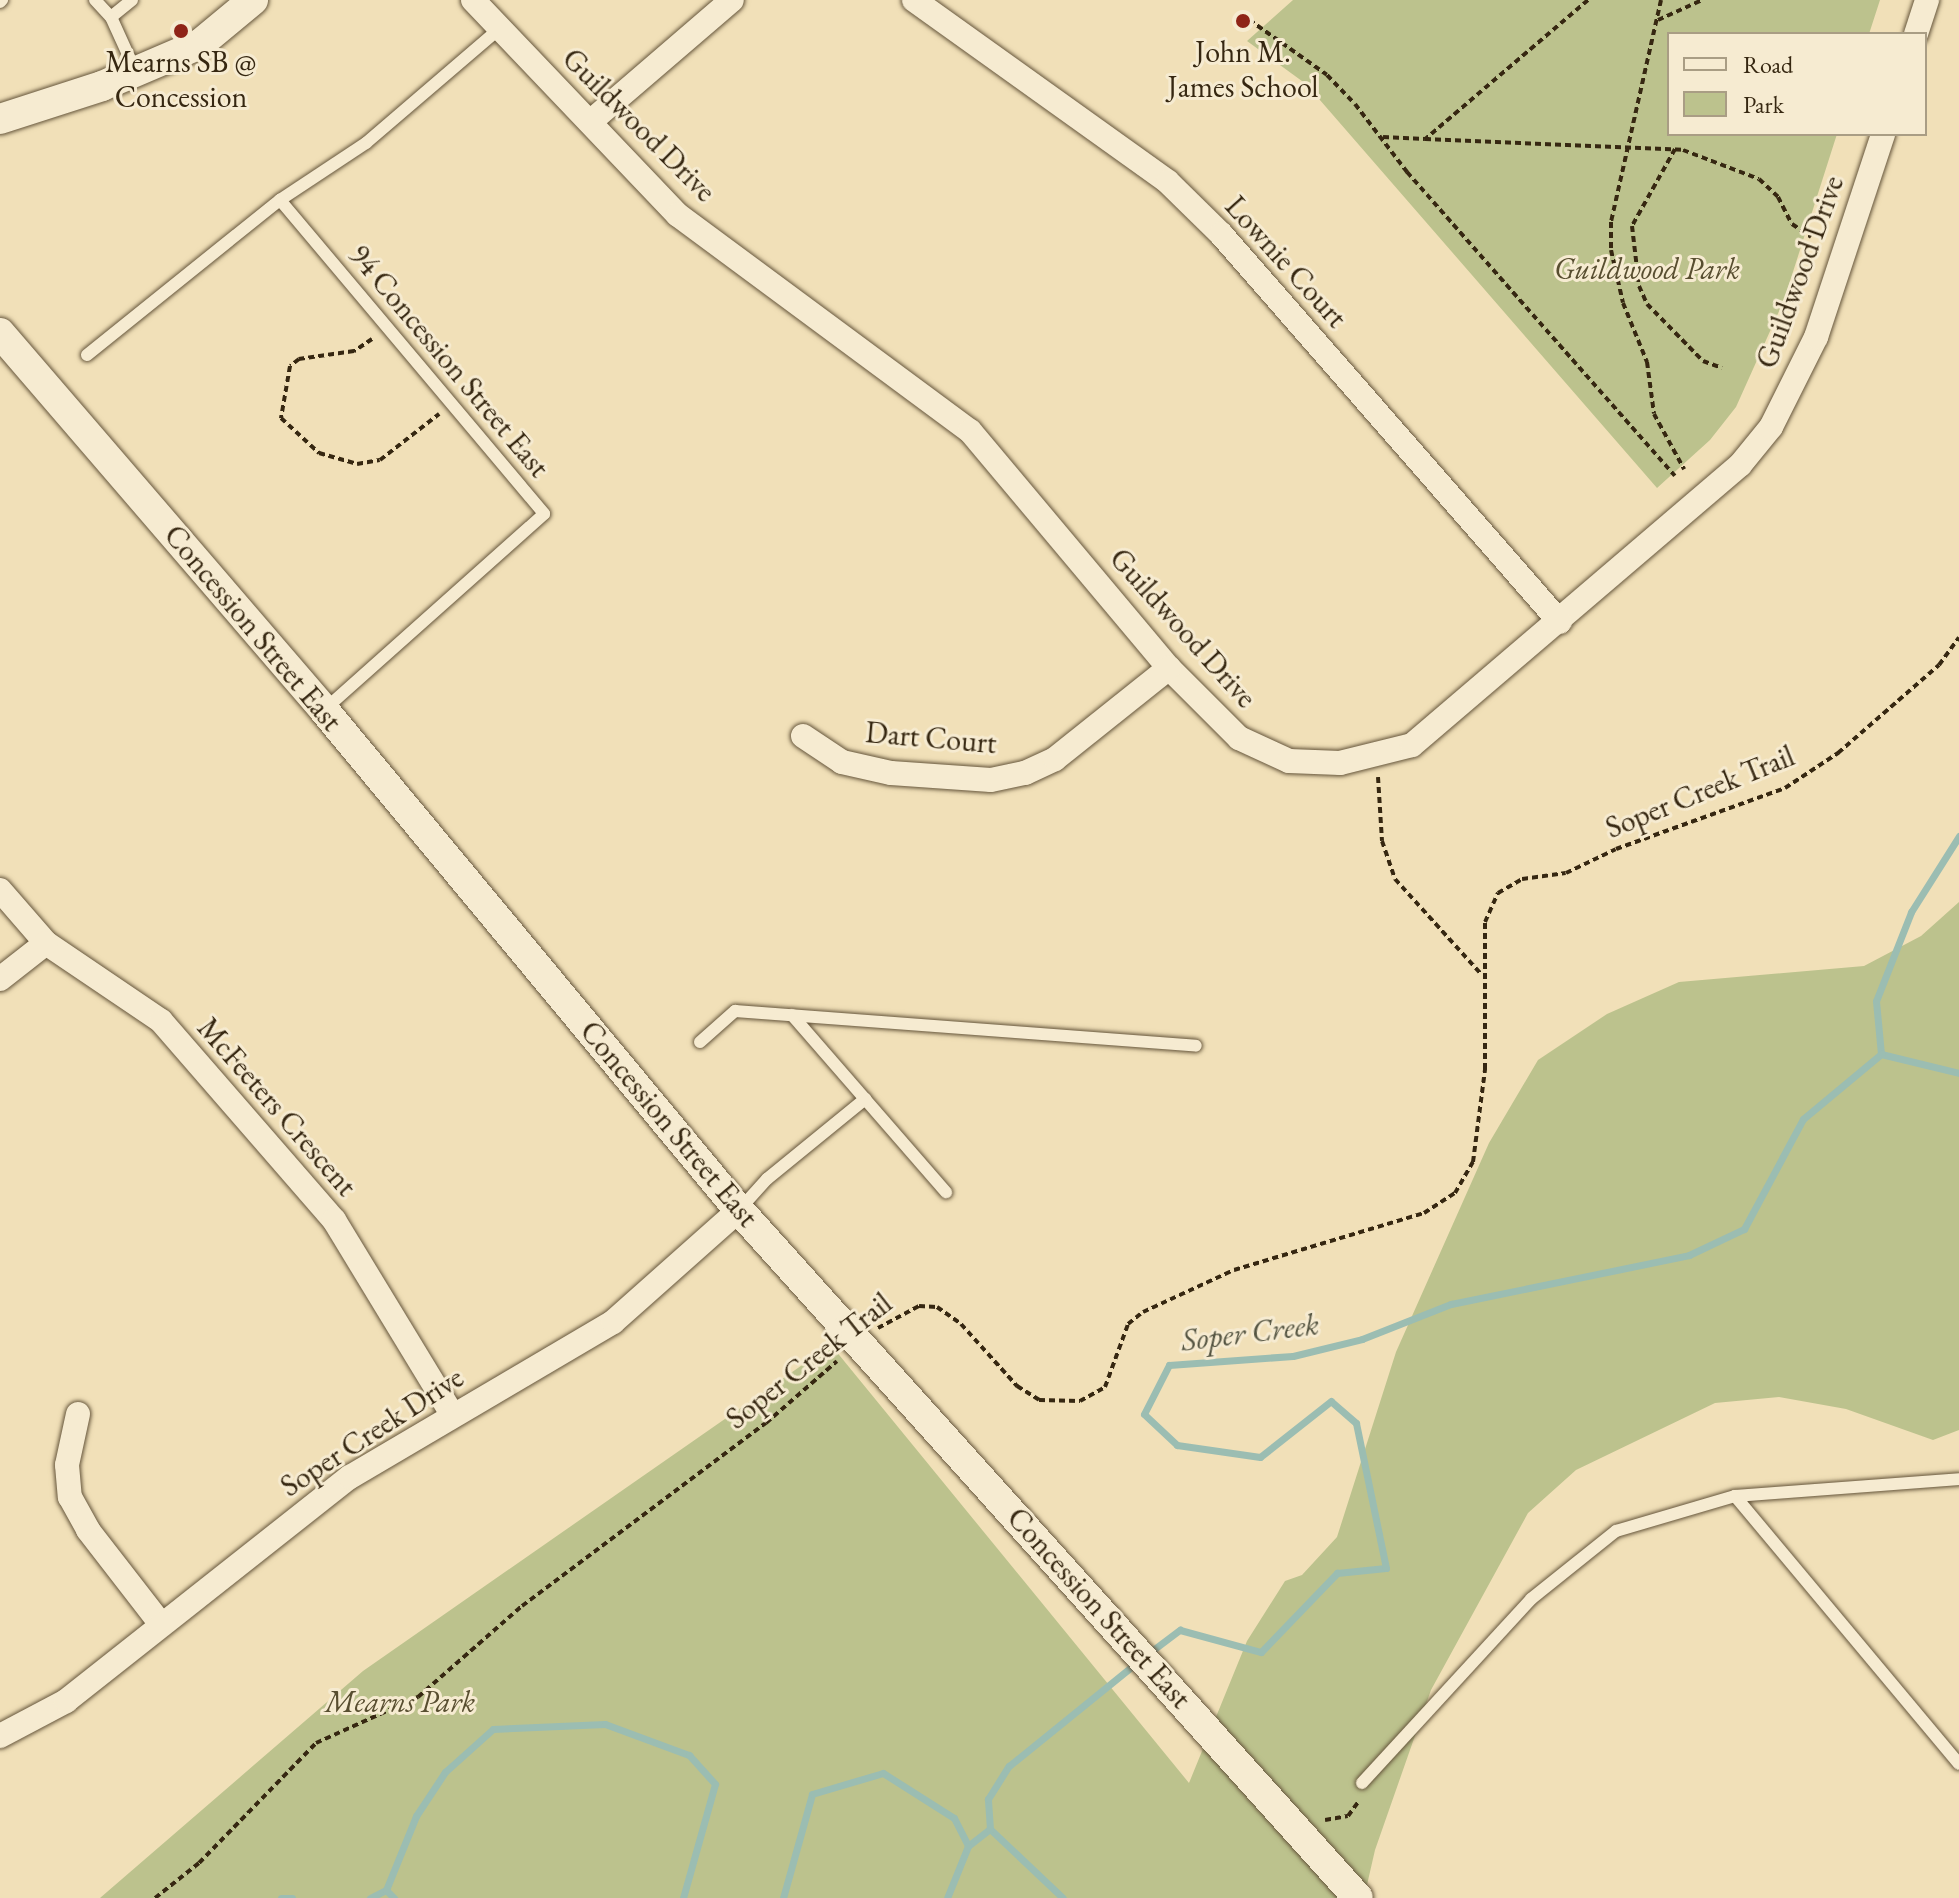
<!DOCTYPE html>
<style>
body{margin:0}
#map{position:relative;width:1959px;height:1898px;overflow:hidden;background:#f1e0b8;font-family:"EB Garamond",serif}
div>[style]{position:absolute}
.green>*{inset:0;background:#bcc28d}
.stream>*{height:7px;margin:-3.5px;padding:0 3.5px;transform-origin:3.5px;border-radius:3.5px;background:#9bbdb2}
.path>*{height:4px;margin-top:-2px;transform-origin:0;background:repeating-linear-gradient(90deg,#362711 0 6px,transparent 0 10px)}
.roads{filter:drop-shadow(0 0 2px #65553b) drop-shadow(0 0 2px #65553b)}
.service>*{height:12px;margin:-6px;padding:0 6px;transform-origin:6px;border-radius:6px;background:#f6ebd1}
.minor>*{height:24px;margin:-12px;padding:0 12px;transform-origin:12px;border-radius:12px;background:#f6ebd1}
.tertiary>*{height:30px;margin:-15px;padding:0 15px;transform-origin:15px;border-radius:15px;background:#f6ebd1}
.dots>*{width:22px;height:22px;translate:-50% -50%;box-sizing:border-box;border:4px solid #f6ebd1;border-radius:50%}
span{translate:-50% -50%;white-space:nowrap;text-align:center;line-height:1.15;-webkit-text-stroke:6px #f6ebd1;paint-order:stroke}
.poi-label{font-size:30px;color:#362711}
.street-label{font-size:30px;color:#362711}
.park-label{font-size:30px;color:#584e30;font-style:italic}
.water-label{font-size:32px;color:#545441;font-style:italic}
.legend{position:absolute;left:1667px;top:32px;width:260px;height:104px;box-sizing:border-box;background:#f6ebd1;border:2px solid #a99d84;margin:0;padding:10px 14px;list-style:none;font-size:24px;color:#362711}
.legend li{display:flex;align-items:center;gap:16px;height:40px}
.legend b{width:40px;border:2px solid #a99d84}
</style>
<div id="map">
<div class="green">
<div style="clip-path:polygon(1293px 0,1880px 0,1869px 34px,1669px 34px,1669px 134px,1837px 134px,1784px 300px,1736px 407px,1710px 440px,1657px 488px,1306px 84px,1247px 41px)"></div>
<div style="clip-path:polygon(1959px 902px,1959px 1430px,1933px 1440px,1846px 1409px,1779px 1397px,1715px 1403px,1576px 1470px,1528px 1513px,1431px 1690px,1375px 1850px,1364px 1898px,100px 1898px,363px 1671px,831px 1345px,1189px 1783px,1247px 1641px,1285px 1581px,1302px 1575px,1337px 1537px,1396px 1352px,1489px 1143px,1538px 1060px,1607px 1014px,1679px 982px,1864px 966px,1921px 936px)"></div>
</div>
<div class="stream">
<div style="left:1881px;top:1054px;width:53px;rotate:-95.4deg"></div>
<div style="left:1876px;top:1001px;width:96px;rotate:-68.5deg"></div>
<div style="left:1911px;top:912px;width:90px;rotate:-57.7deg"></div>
<div style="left:1881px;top:1054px;width:80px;rotate:13.7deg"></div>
<div style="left:1149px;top:1653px;width:39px;rotate:-37deg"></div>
<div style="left:1180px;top:1630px;width:84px;rotate:15.2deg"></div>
<div style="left:1261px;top:1652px;width:110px;rotate:-46.1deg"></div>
<div style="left:1337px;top:1573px;width:49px;rotate:-5.8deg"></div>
<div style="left:1386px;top:1568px;width:148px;rotate:-101.7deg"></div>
<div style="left:1356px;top:1423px;width:33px;rotate:-139deg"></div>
<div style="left:1331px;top:1401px;width:90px;rotate:141.7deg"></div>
<div style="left:1260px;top:1457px;width:84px;rotate:-171.8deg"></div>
<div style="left:1177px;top:1445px;width:45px;rotate:-136.8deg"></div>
<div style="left:1144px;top:1414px;width:55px;rotate:-63deg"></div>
<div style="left:1169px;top:1365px;width:124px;rotate:-4.2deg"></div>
<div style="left:1293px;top:1356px;width:71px;rotate:-13.8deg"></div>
<div style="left:1362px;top:1339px;width:96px;rotate:-21.5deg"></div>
<div style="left:1451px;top:1304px;width:243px;rotate:-11.6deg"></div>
<div style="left:1689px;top:1255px;width:61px;rotate:-25.3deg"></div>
<div style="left:1744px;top:1229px;width:125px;rotate:-61.8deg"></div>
<div style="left:1803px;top:1119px;width:102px;rotate:-39.8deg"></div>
<div style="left:990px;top:1829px;width:100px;rotate:43.4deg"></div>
<div style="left:281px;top:1898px;width:11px"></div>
<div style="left:370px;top:1898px;width:18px;rotate:-27deg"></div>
<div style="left:394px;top:1898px;width:11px;rotate:-135deg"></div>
<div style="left:386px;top:1890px;width:80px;rotate:-67.9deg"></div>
<div style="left:416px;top:1816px;width:53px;rotate:-56.6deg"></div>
<div style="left:445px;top:1772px;width:64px;rotate:-41.9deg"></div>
<div style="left:493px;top:1729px;width:112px;rotate:-2.6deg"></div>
<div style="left:605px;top:1724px;width:90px;rotate:20.3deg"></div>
<div style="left:689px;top:1755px;width:39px;rotate:48deg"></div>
<div style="left:715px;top:1784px;width:118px;rotate:105.7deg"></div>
<div style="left:783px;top:1898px;width:108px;rotate:-74.4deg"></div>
<div style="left:812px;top:1794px;width:74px;rotate:-16.5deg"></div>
<div style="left:883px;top:1773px;width:84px;rotate:32.4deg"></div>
<div style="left:954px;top:1818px;width:31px;rotate:63deg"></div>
<div style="left:968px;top:1846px;width:28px;rotate:-38deg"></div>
<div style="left:990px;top:1829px;width:30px;rotate:-94deg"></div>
<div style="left:988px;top:1799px;width:39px;rotate:-58deg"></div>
<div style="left:1009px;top:1766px;width:164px;rotate:-39deg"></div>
<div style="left:947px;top:1898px;width:56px;rotate:-68deg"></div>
</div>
<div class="path">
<div style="left:1588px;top:0;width:214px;rotate:139.5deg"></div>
<div style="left:1425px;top:139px;width:258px;rotate:2.4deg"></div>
<div style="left:1683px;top:150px;width:81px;rotate:20.9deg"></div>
<div style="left:1759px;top:179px;width:26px;rotate:43deg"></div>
<div style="left:1778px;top:197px;width:30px;rotate:63deg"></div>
<div style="left:1792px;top:224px;width:23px;rotate:34deg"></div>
<div style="left:1661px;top:0;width:228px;rotate:102.7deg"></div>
<div style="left:1611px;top:222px;width:28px;rotate:90deg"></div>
<div style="left:1611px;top:250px;width:54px;rotate:77.2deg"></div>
<div style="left:1623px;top:303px;width:64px;rotate:67.9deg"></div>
<div style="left:1647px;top:362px;width:52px;rotate:82.3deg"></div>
<div style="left:1654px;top:414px;width:63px;rotate:61.4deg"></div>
<div style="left:1241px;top:14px;width:105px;rotate:35.3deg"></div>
<div style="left:1327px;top:75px;width:40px;rotate:46deg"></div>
<div style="left:1355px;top:104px;width:86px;rotate:52.6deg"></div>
<div style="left:1407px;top:172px;width:405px;rotate:48.6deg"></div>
<div style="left:1658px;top:20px;width:48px;rotate:-24.4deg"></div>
<div style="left:1383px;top:137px;width:42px;rotate:2.7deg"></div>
<div style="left:1675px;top:149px;width:88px;rotate:119.2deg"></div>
<div style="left:1632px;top:226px;width:60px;rotate:83.3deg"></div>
<div style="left:1639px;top:286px;width:20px;rotate:66deg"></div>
<div style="left:1647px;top:304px;width:80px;rotate:45.5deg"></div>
<div style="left:1703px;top:361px;width:20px;rotate:20deg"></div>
<div style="left:372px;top:339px;width:22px;rotate:146deg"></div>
<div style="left:354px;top:351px;width:56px;rotate:171.7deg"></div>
<div style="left:299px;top:359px;width:11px;rotate:142deg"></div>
<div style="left:290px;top:366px;width:53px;rotate:99.8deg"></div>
<div style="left:281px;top:418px;width:52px;rotate:42.6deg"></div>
<div style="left:319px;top:453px;width:40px;rotate:16deg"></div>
<div style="left:357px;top:464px;width:23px;rotate:-10deg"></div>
<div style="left:380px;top:460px;width:75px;rotate:-37.9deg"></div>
<div style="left:1378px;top:777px;width:64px;rotate:86.4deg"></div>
<div style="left:1382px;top:841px;width:40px;rotate:71.1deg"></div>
<div style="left:1395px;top:879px;width:128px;rotate:47.8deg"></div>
<div style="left:878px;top:1328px;width:47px;rotate:-28.2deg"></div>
<div style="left:919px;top:1306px;width:18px;rotate:3deg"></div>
<div style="left:937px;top:1307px;width:29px;rotate:35deg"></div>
<div style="left:961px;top:1324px;width:84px;rotate:47.9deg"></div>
<div style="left:1017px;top:1386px;width:26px;rotate:32deg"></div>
<div style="left:1039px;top:1400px;width:41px;rotate:1.4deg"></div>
<div style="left:1080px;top:1401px;width:29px;rotate:-29deg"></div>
<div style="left:1105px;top:1387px;width:67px;rotate:-69.9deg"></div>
<div style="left:1128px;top:1324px;width:19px;rotate:-39deg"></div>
<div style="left:1143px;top:1312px;width:100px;rotate:-24.8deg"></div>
<div style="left:1234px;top:1270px;width:198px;rotate:-16.7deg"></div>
<div style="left:1424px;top:1213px;width:37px;rotate:-33deg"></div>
<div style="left:1455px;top:1193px;width:36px;rotate:-60deg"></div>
<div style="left:1473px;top:1162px;width:94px;rotate:-82.6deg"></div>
<div style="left:1485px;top:1069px;width:147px;rotate:-90deg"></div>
<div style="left:1485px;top:922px;width:32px;rotate:-66deg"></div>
<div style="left:1498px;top:893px;width:28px;rotate:-30deg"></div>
<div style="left:1522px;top:879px;width:44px;rotate:-7.8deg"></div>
<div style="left:1566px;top:873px;width:55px;rotate:-25.6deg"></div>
<div style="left:1616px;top:849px;width:180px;rotate:-19.8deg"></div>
<div style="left:1785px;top:788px;width:64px;rotate:-33.4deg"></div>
<div style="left:1838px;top:753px;width:134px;rotate:-41.1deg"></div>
<div style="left:1939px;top:665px;width:34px;rotate:-54deg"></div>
<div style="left:1325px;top:1820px;width:23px;rotate:-10deg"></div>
<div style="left:1348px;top:1816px;width:19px;rotate:-54deg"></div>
<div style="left:155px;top:1898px;width:56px;rotate:-38.5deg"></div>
<div style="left:199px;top:1863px;width:168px;rotate:-45.7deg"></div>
<div style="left:316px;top:1743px;width:112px;rotate:-24.3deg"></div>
<div style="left:418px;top:1697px;width:138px;rotate:-41.2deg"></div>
<div style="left:522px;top:1606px;width:305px;rotate:-36.9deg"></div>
<div style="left:766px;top:1423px;width:94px;rotate:-41.1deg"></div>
</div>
<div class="roads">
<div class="service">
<div style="left:95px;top:0;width:23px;rotate:47deg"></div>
<div style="left:111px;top:17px;width:27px;rotate:-39deg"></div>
<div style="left:0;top:2px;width:3px;rotate:-45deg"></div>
<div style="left:111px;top:17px;width:60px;rotate:65.6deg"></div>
<div style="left:280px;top:200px;width:410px;rotate:49.9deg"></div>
<div style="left:544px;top:514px;width:295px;rotate:138.3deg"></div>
<div style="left:87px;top:355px;width:248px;rotate:-38.8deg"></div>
<div style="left:280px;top:200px;width:103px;rotate:-33.5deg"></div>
<div style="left:366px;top:143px;width:175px;rotate:-40.6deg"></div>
<div style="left:792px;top:1015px;width:235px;rotate:49deg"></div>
<div style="left:700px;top:1042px;width:47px;rotate:-41.5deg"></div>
<div style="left:735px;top:1011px;width:462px;rotate:4.3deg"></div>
<div style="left:739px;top:1210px;width:42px;rotate:-47.9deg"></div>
<div style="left:767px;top:1179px;width:127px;rotate:-39.2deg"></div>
<div style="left:1735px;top:1496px;width:349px;rotate:50.1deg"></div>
<div style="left:1362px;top:1783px;width:250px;rotate:-47.4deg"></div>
<div style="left:1531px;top:1599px;width:109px;rotate:-38.7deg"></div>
<div style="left:1616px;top:1531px;width:124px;rotate:-16.4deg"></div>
<div style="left:1735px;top:1496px;width:225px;rotate:-4.3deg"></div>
</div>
<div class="minor">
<div style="left:473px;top:0;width:297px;rotate:46.4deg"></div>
<div style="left:678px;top:215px;width:363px;rotate:36.5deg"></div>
<div style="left:970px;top:431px;width:309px;rotate:50deg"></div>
<div style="left:1169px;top:668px;width:99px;rotate:45deg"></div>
<div style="left:1239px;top:738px;width:55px;rotate:24.7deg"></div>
<div style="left:1289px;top:761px;width:51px;rotate:2.2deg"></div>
<div style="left:1340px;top:763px;width:74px;rotate:-14deg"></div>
<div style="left:1412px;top:745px;width:431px;rotate:-40.5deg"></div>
<div style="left:1740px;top:465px;width:49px;rotate:-50.8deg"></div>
<div style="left:1771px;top:427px;width:101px;rotate:-63.4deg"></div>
<div style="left:1816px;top:337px;width:214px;rotate:-71.7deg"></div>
<div style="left:914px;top:0;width:312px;rotate:35.6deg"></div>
<div style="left:1168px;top:182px;width:74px;rotate:44.5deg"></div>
<div style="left:1221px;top:234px;width:515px;rotate:48.86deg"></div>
<div style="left:1916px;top:34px;width:36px;rotate:-72deg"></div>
<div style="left:590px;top:122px;width:187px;rotate:-40.7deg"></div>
<div style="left:803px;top:736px;width:47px;rotate:33.7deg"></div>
<div style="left:842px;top:762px;width:50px;rotate:12.7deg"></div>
<div style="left:891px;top:773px;width:100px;rotate:4deg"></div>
<div style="left:991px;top:780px;width:35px;rotate:-12deg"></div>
<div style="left:1025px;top:773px;width:33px;rotate:-25deg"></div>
<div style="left:1055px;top:759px;width:146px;rotate:-38.6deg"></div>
<div style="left:0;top:890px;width:70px;rotate:49deg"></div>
<div style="left:46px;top:943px;width:139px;rotate:34.1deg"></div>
<div style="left:161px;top:1021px;width:264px;rotate:49deg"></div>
<div style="left:334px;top:1220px;width:227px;rotate:58.7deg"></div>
<div style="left:0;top:979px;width:58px;rotate:-38deg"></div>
<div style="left:78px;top:1414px;width:52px;rotate:102.2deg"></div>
<div style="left:67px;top:1465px;width:32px;rotate:85deg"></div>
<div style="left:70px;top:1497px;width:38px;rotate:61deg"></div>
<div style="left:88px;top:1530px;width:119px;rotate:52.2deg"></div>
<div style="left:0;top:1736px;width:75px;rotate:-27.9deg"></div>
<div style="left:66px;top:1701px;width:362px;rotate:-38.3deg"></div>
<div style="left:350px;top:1477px;width:305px;rotate:-30.5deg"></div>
<div style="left:613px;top:1322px;width:169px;rotate:-41.6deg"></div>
</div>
<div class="tertiary">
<div style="left:0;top:119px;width:107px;rotate:-17.9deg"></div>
<div style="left:102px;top:86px;width:107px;rotate:-23.2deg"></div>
<div style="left:200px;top:44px;width:69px;rotate:-39.7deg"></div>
<div style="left:0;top:333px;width:497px;rotate:49.3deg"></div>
<div style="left:324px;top:710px;width:650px;rotate:50.31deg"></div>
<div style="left:739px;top:1210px;width:925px;rotate:48.02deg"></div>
</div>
</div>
<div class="dots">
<div style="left:1243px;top:21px;background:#8f2418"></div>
<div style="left:181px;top:31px;background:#8f2418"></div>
</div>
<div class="poi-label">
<span style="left:1243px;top:69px">John M.<br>James School</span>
<span style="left:181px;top:79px">Mearns SB @<br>Concession</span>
</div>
<div class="street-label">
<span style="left:639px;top:125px;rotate:45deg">Guildwood Drive</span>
<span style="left:1286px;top:262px;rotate:48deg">Lownie Court</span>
<span style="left:1800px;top:272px;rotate:-70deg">Guildwood Drive</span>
<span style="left:449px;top:361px;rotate:50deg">94 Concession Street East</span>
<span style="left:253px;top:628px;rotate:50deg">Concession Street East</span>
<span style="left:1183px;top:628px;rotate:48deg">Guildwood Drive</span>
<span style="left:931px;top:738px;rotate:5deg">Dart Court</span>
<span style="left:1700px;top:792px;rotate:-22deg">Soper Creek Trail</span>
<span style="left:277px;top:1107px;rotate:49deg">McFeeters Crescent</span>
<span style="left:669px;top:1124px;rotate:50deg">Concession Street East</span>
<span style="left:809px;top:1361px;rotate:-38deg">Soper Creek Trail</span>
<span style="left:372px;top:1432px;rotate:-33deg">Soper Creek Drive</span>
<span style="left:1099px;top:1608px;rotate:48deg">Concession Street East</span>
</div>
<div class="park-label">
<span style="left:1647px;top:269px">Guildwood Park</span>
<span style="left:400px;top:1702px">Mearns Park</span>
</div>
<div class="water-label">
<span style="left:1250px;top:1332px;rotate:-7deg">Soper Creek</span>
</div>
<ul class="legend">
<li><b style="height:10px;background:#f6ebd1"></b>Road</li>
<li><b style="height:22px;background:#bcc28d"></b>Park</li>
</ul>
</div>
